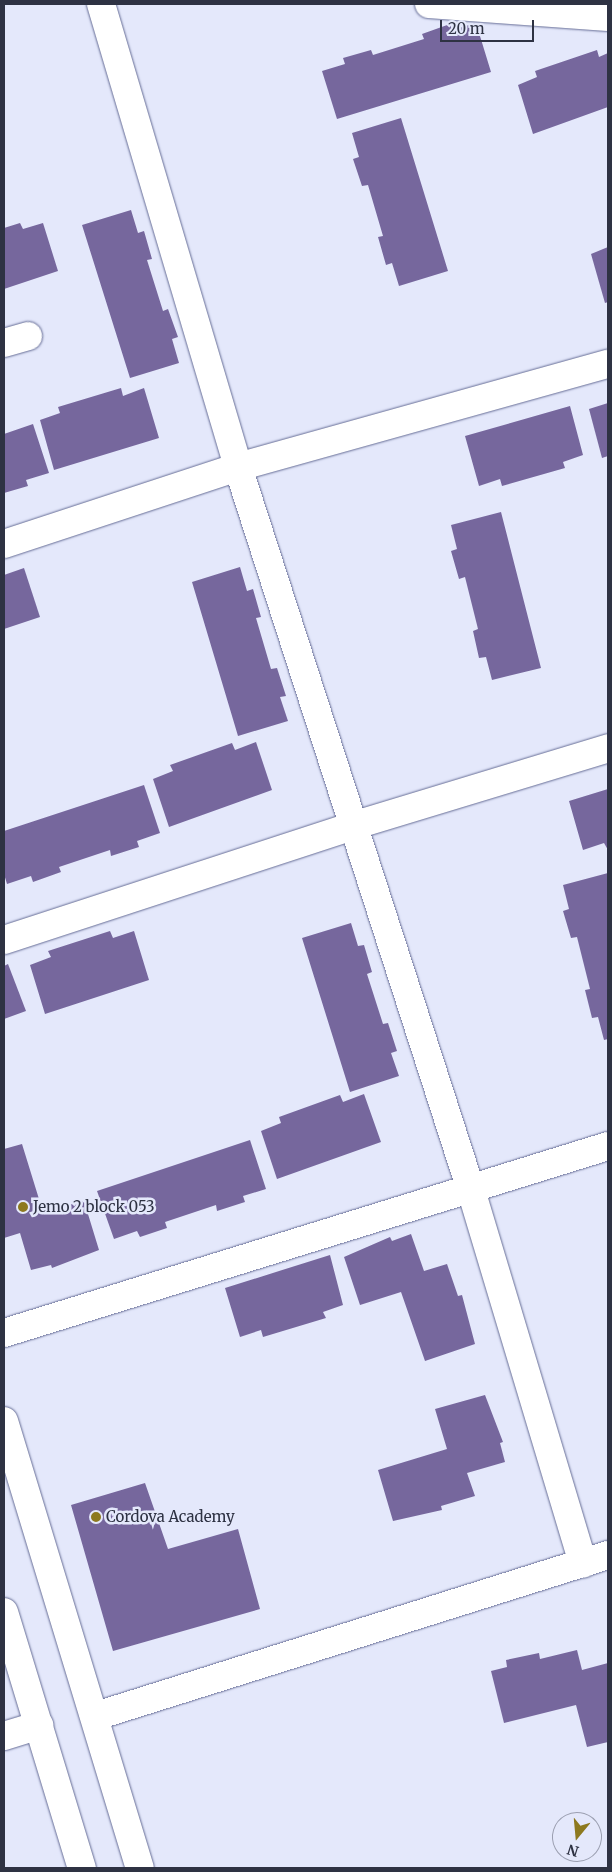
<!DOCTYPE html>
<style>
body{margin:0}
#map{position:relative;width:612px;height:1872px;overflow:hidden;background:#e4e8fb;font-family:Merriweather,serif}
div>[style]{position:absolute}
.building>*{inset:0;background:#76679d}
.roads{filter:drop-shadow(0 0 1px #666d96) drop-shadow(0 0 1px #666d96)}
.minor>*{height:28px;margin:-14px;padding:0 14px;transform-origin:14px;border-radius:14px;background:#fff}
.dots>*{width:14px;height:14px;translate:-50% -50%;box-sizing:border-box;border:2px solid #e4e8fb;border-radius:50%}
span{translate:-50% -50%;white-space:nowrap;text-align:center;line-height:1.15;-webkit-text-stroke:5px #e4e8fb;paint-order:stroke}
.poi-label{font-size:15px;color:#2e3243}
.left{translate:0 -50%;text-align:left}
.frame{position:absolute;inset:0;border:5px solid #2e3243;pointer-events:none}
.north{position:absolute;left:552px;top:1812px;width:50px;height:50px;box-sizing:border-box;background:#e4e8fb;border:1px solid #9b9fb1;border-radius:50%;rotate:197deg;font-size:14px;font-weight:700;line-height:20px;text-align:center;color:#2e3243}
.north::after{content:'';display:block;margin:auto;width:18px;height:22px;background:#8d791f;clip-path:polygon(50% 0,100% 100%,50% 72%,0 100%)}
.scale{position:absolute;left:440px;top:20px;width:94px;height:22px;box-sizing:border-box;border:2px solid #2e3243;border-top:0;padding-left:6px;font-size:15px;line-height:18px;white-space:nowrap;color:#2e3243;-webkit-text-stroke:4px #e4e8fb;paint-order:stroke}
</style>
<div id="map">
<div class="building">
<div style="clip-path:polygon(476px 23px,491px 72px,337px 119px,322px 71px,345px 64px,343px 58px,371px 50px,373px 55px,424px 39px,422px 34px,450px 24px,452px 30px)"></div>
<div style="clip-path:polygon(597px 50px,599px 57px,608px 53px,608px 107px,533px 134px,518px 85px,537px 77px,535px 71px)"></div>
<div style="clip-path:polygon(401px 118px,448px 271px,399px 286px,392px 263px,386px 265px,378px 237px,383px 236px,368px 185px,362px 186px,353px 159px,359px 157px,352px 133px)"></div>
<div style="clip-path:polygon(131px 210px,138px 233px,144px 231px,152px 259px,147px 260px,163px 311px,168px 309px,178px 337px,172px 339px,179px 363px,130px 378px,82px 225px)"></div>
<div style="clip-path:polygon(20px 223px,23px 229px,43px 223px,58px 271px,4px 289px,4px 228px)"></div>
<div style="clip-path:polygon(608px 247px,608px 302px,605px 303px,591px 254px)"></div>
<div style="clip-path:polygon(121px 388px,123px 396px,144px 388px,159px 438px,54px 470px,40px 420px,60px 413px,58px 407px)"></div>
<div style="clip-path:polygon(608px 403px,608px 456px,602px 458px,589px 409px)"></div>
<div style="clip-path:polygon(570px 406px,583px 455px,563px 462px,565px 468px,502px 486px,500px 479px,479px 486px,465px 436px)"></div>
<div style="clip-path:polygon(33px 424px,49px 473px,26px 480px,28px 486px,4px 493px,4px 434px)"></div>
<div style="clip-path:polygon(501px 512px,541px 668px,492px 680px,486px 657px,479px 658px,473px 631px,478px 629px,465px 577px,459px 579px,451px 551px,457px 549px,451px 525px)"></div>
<div style="clip-path:polygon(240px 567px,247px 591px,253px 589px,261px 617px,256px 618px,271px 669px,277px 668px,286px 696px,280px 697px,288px 721px,238px 736px,192px 582px)"></div>
<div style="clip-path:polygon(24px 568px,40px 617px,4px 629px,4px 575px)"></div>
<div style="clip-path:polygon(256px 742px,272px 790px,169px 827px,153px 779px,173px 771px,170px 765px,232px 743px,235px 750px)"></div>
<div style="clip-path:polygon(144px 785px,160px 833px,137px 841px,139px 847px,111px 856px,110px 850px,59px 867px,61px 872px,33px 882px,31px 876px,7px 884px,4px 874px,4px 831px)"></div>
<div style="clip-path:polygon(608px 789px,608px 850px,604px 843px,583px 850px,569px 801px)"></div>
<div style="clip-path:polygon(608px 873px,608px 1039px,604px 1040px,598px 1017px,592px 1018px,585px 990px,590px 989px,577px 937px,571px 938px,563px 911px,569px 909px,563px 885px)"></div>
<div style="clip-path:polygon(351px 923px,358px 946px,364px 945px,372px 972px,367px 974px,383px 1024px,388px 1023px,397px 1051px,391px 1053px,399px 1076px,350px 1092px,302px 938px)"></div>
<div style="clip-path:polygon(110px 931px,113px 938px,134px 931px,149px 980px,45px 1014px,30px 965px,51px 957px,48px 951px)"></div>
<div style="clip-path:polygon(8px 964px,26px 1011px,4px 1019px,4px 966px)"></div>
<div style="clip-path:polygon(364px 1094px,381px 1142px,277px 1179px,261px 1131px,281px 1123px,279px 1117px,340px 1095px,343px 1102px)"></div>
<div style="clip-path:polygon(250px 1140px,266px 1189px,243px 1196px,245px 1202px,217px 1211px,216px 1205px,165px 1222px,167px 1228px,140px 1237px,137px 1231px,114px 1239px,97px 1191px)"></div>
<div style="clip-path:polygon(22px 1144px,43px 1212px,84px 1201px,99px 1250px,52px 1268px,51px 1265px,31px 1270px,20px 1233px,4px 1238px,4px 1149px)"></div>
<div style="clip-path:polygon(411px 1234px,424px 1271px,447px 1264px,458px 1296px,462px 1295px,475px 1344px,425px 1361px,401px 1292px,360px 1305px,344px 1257px,390px 1237px,392px 1241px)"></div>
<div style="clip-path:polygon(330px 1255px,343px 1305px,323px 1312px,326px 1318px,263px 1337px,261px 1330px,240px 1337px,225px 1288px)"></div>
<div style="clip-path:polygon(485px 1395px,503px 1442px,500px 1443px,505px 1462px,467px 1473px,475px 1496px,441px 1506px,442px 1510px,393px 1521px,378px 1470px,447px 1449px,435px 1409px)"></div>
<div style="clip-path:polygon(145px 1483px,168px 1549px,238px 1529px,260px 1609px,113px 1651px,71px 1505px)"></div>
<div style="clip-path:polygon(577px 1650px,582px 1670px,608px 1663px,608px 1742px,587px 1747px,576px 1705px,504px 1723px,491px 1671px,507px 1667px,506px 1660px,539px 1653px,540px 1659px)"></div>
</div>
<div class="roads">
<div class="minor">
<div style="left:101px;top:4px;width:483px;rotate:73.5deg"></div>
<div style="left:238px;top:467px;width:760px;rotate:72.14deg"></div>
<div style="left:471px;top:1190px;width:390px;rotate:73.3deg"></div>
<div style="left:429px;top:4px;width:179px;rotate:4.2deg"></div>
<div style="left:4px;top:343px;width:25px;rotate:-16deg"></div>
<div style="left:4px;top:544px;width:246px;rotate:-18.2deg"></div>
<div style="left:238px;top:467px;width:384px;rotate:-15.6deg"></div>
<div style="left:4px;top:940px;width:366px;rotate:-18.1deg"></div>
<div style="left:352px;top:826px;width:268px;rotate:-16.9deg"></div>
<div style="left:4px;top:1333px;width:632px;rotate:-17.2deg"></div>
<div style="left:4px;top:1421px;width:467px;rotate:73.1deg"></div>
<div style="left:4px;top:1612px;width:268px;rotate:73.1deg"></div>
<div style="left:96px;top:1716px;width:537px;rotate:-17.46deg"></div>
<div style="left:4px;top:1736px;width:37px;rotate:-17deg"></div>
</div>
</div>
<div class="dots">
<div style="left:23px;top:1207px;background:#8d791f"></div>
<div style="left:96px;top:1517px;background:#8d791f"></div>
</div>
<div class="poi-label">
<span class="left" style="left:33px;top:1207px">Jemo 2 block 053</span>
<span class="left" style="left:106px;top:1517px">Cordova Academy</span>
</div>
<div class="frame"></div>
<div class="north">N</div>
<div class="scale">20 m</div>
</div>
